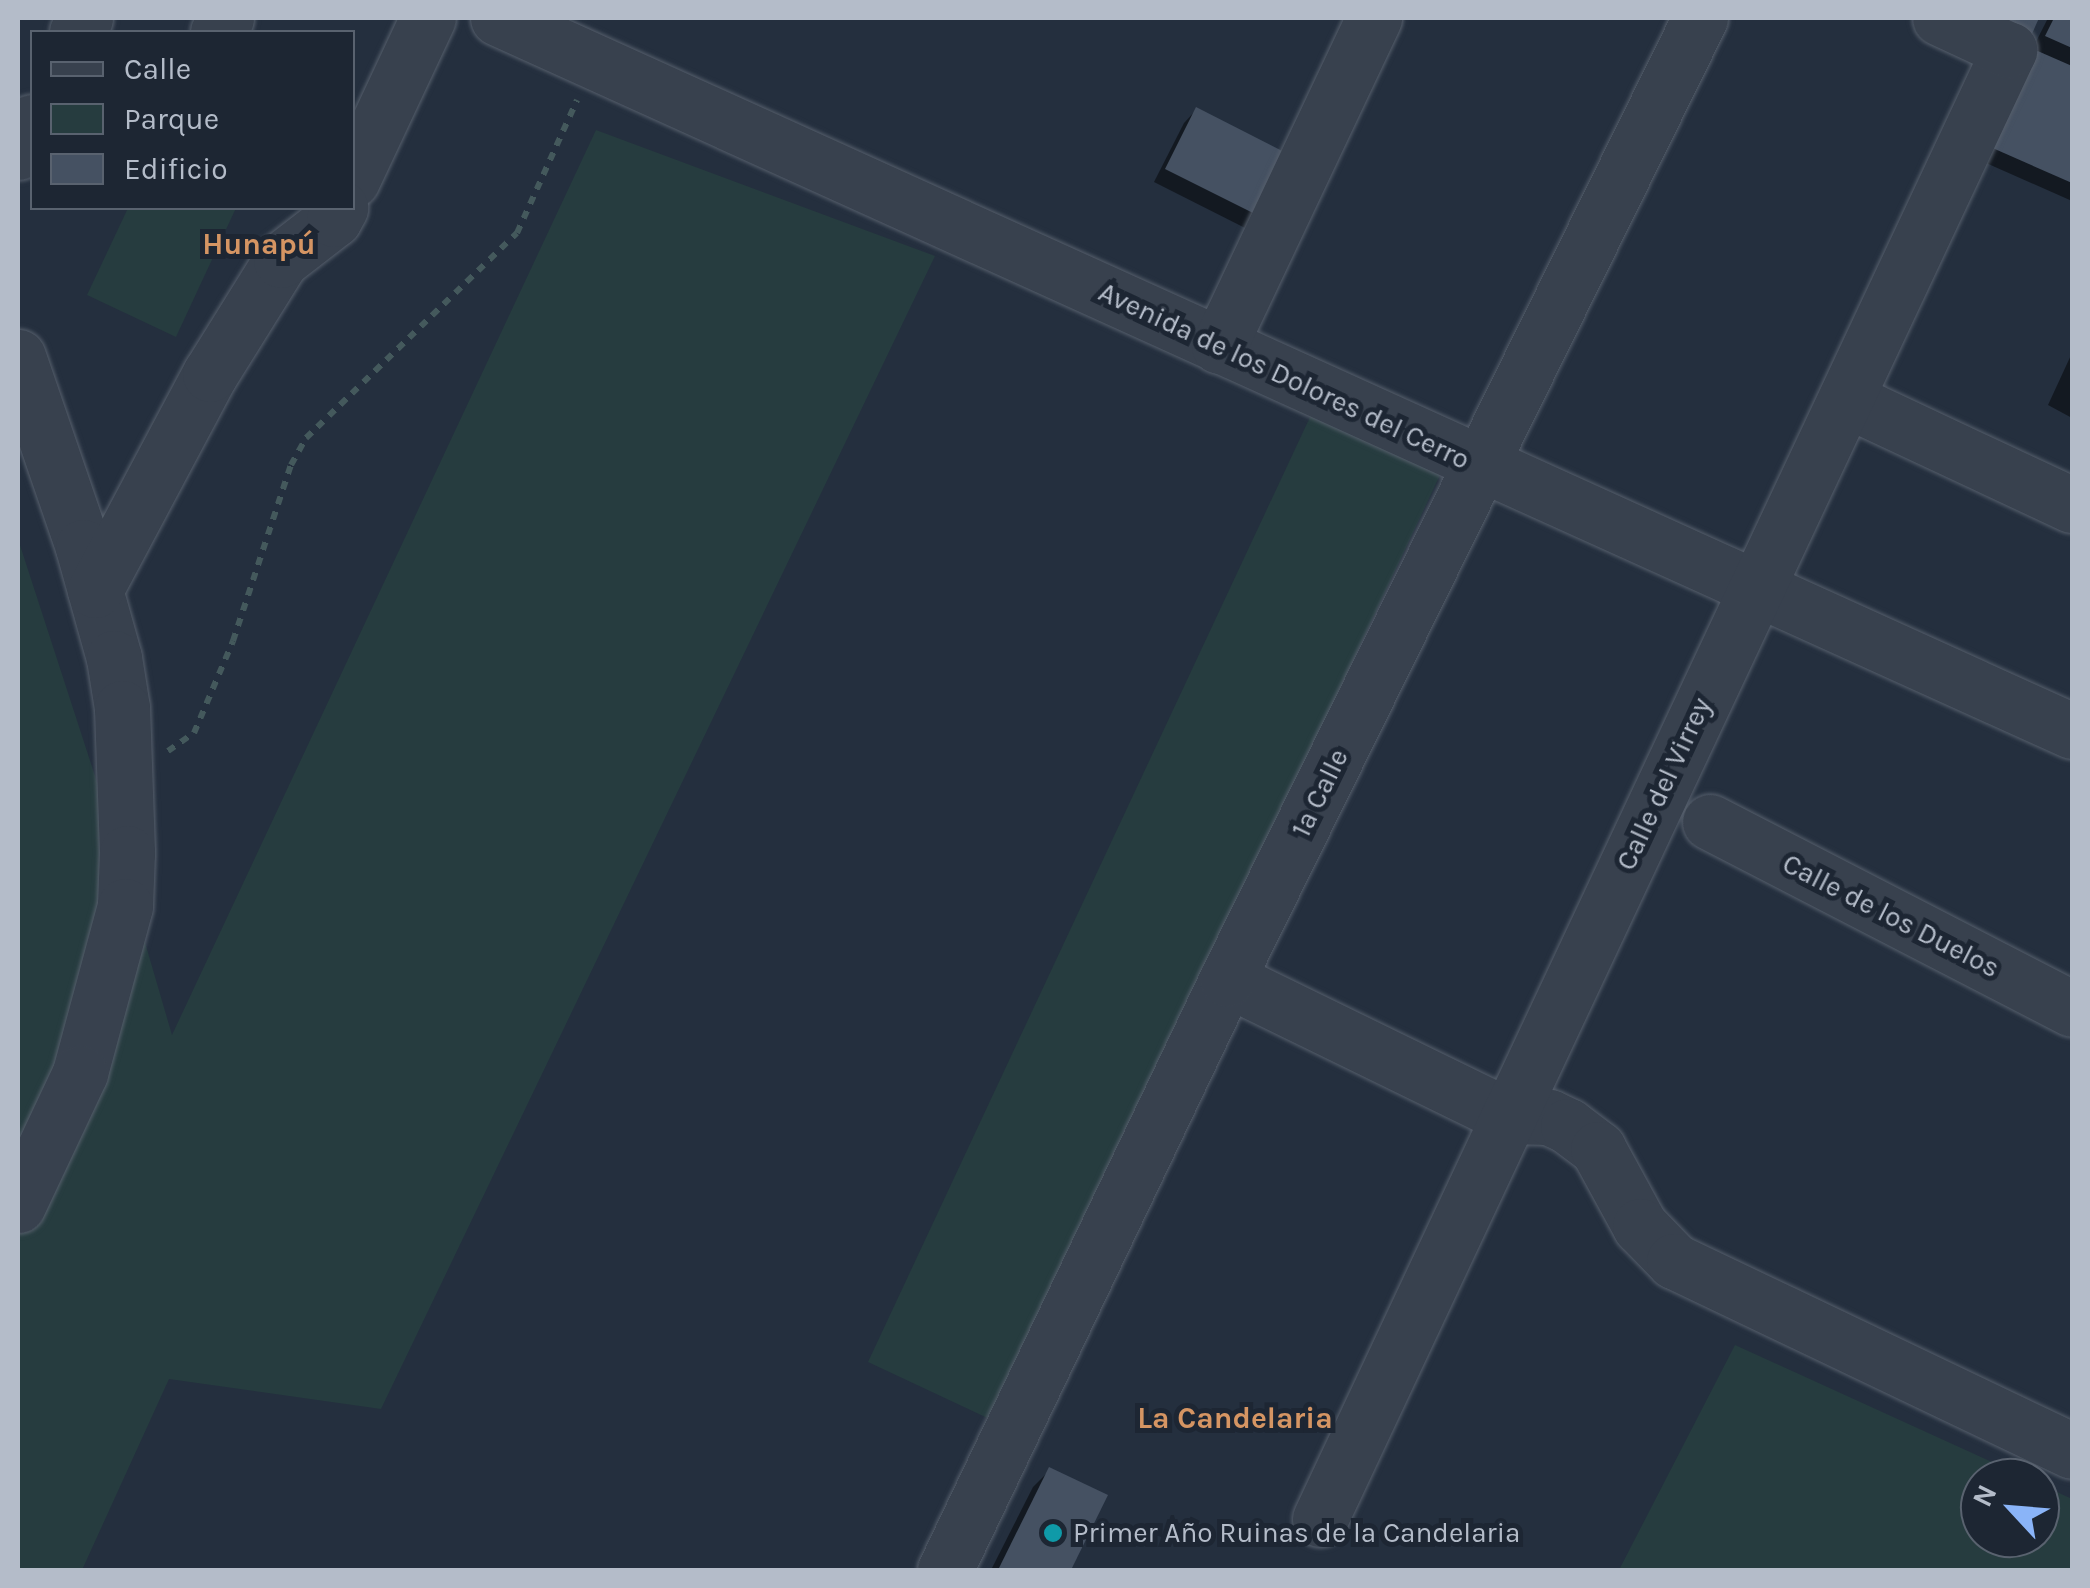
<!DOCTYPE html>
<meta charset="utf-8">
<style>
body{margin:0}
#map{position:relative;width:2090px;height:1588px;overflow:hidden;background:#242f3e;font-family:Karla,sans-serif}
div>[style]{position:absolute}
.green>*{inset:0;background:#263c3f}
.shadow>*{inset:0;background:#0007}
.building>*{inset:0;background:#455162}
.path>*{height:6px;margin-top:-3px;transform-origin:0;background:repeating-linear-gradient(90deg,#44595c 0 8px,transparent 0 16px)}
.roads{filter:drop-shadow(0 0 2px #565f6c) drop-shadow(0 0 2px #565f6c)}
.minor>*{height:55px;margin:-27.5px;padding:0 27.5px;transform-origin:27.5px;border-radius:27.5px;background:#38414e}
.dots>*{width:28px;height:28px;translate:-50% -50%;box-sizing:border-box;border:5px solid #1d2633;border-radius:50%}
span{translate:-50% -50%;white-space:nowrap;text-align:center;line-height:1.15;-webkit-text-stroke:10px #1d2633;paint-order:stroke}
.street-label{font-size:28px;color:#b4bcc9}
.poi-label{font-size:28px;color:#b4bcc9}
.left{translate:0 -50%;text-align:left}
.neighbourhood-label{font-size:30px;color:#d59563;font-weight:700}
.frame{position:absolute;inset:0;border:20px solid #b4bcc9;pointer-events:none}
.legend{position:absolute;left:30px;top:30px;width:325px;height:180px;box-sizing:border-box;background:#1d2633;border:2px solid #59626f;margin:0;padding:12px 18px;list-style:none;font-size:30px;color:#b4bcc9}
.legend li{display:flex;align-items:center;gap:20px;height:50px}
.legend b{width:50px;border:2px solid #59626f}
.north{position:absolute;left:1960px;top:1458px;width:100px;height:100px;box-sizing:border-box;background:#1d2633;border:2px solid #59626f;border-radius:50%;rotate:296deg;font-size:28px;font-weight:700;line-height:40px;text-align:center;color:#b4bcc9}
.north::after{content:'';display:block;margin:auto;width:35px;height:45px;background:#8ab4f8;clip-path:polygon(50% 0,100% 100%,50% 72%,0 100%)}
</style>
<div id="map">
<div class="green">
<div style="clip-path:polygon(596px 130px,935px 256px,381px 1409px,169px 1379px,82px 1570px,18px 1570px,18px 539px,109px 819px,172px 1035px)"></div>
<div style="clip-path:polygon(128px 208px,236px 208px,176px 337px,87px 295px)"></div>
<div style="clip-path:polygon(1311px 415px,1440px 475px,996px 1422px,868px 1362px)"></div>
<div style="clip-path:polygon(1735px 1345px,2027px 1478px,1980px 1478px,1980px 1538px,2040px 1538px,2040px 1484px,2072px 1499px,2072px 1570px,1619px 1570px)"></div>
</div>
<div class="shadow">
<div style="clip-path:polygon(2048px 18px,2072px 18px,2072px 201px,1977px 159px)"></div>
<div style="clip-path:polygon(1196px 110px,1297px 161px,1255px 233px,1154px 182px,1184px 123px)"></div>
<div style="clip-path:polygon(2072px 353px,2072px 418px,2048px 405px)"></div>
<div style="clip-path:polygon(1050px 1470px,1104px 1496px,1068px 1570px,991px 1570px,1033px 1487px)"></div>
</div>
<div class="building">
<div style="clip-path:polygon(1991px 18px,2039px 18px,2031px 36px)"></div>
<div style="clip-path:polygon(2054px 18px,2072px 18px,2072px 48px,2045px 36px)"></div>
<div style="clip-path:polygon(2031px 48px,2072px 66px,2072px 183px,1988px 146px)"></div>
<div style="clip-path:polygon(1196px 107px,1300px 160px,1269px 221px,1165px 169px)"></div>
<div style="clip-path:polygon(1049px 1467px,1108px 1495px,1071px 1570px,998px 1570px)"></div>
</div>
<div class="path">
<div style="left:168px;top:751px;width:32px;rotate:-35deg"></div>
<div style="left:194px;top:733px;width:100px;rotate:-67deg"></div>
<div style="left:233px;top:641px;width:185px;rotate:-71.8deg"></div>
<div style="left:291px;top:465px;width:31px;rotate:-61deg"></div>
<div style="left:306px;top:438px;width:294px;rotate:-44.2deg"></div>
<div style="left:517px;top:233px;width:146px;rotate:-65.7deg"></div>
</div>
<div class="roads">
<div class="minor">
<div style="left:498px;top:18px;width:1728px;rotate:24.37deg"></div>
<div style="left:77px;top:32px;width:16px;rotate:-60deg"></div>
<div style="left:218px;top:32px;width:16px;rotate:-60deg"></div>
<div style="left:18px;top:152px;width:33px;rotate:-65deg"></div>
<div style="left:352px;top:180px;width:179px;rotate:-64.9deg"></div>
<div style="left:1219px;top:346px;width:363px;rotate:-64.7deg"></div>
<div style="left:18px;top:357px;width:201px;rotate:71.1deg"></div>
<div style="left:83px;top:547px;width:115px;rotate:74.4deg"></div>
<div style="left:114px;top:658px;width:51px;rotate:80.9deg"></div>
<div style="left:122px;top:708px;width:145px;rotate:88deg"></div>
<div style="left:127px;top:853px;width:53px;rotate:92.2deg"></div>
<div style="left:125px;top:906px;width:173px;rotate:105.1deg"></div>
<div style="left:80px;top:1073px;width:146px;rotate:115.2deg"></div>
<div style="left:1869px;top:410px;width:224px;rotate:25.1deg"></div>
<div style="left:95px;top:590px;width:245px;rotate:-62deg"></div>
<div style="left:210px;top:374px;width:134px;rotate:-58.1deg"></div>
<div style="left:281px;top:260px;width:67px;rotate:-37.7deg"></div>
<div style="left:334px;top:219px;width:13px;rotate:-61deg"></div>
<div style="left:1710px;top:822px;width:407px;rotate:27.3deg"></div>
<div style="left:1227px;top:979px;width:313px;rotate:26deg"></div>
<div style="left:1508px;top:1116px;width:41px;rotate:1.4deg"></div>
<div style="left:1549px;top:1117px;width:21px;rotate:25deg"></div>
<div style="left:1568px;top:1126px;width:38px;rotate:37deg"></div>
<div style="left:1598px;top:1149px;width:88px;rotate:61.4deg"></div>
<div style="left:1640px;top:1226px;width:49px;rotate:45.8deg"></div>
<div style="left:1674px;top:1261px;width:441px;rotate:25.5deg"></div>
<div style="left:1320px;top:1519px;width:1623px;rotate:-64.87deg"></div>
<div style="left:2009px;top:50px;width:76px;rotate:-155.1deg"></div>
<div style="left:945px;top:1570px;width:655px;rotate:-64.49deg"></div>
<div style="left:1227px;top:979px;width:1071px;rotate:-63.79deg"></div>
</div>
</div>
<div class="dots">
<div style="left:1053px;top:1533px;background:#0f9aa8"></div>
</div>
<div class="street-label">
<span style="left:1284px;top:376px;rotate:25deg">Avenida de los Dolores del Cerro</span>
<span style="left:1664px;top:784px;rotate:-65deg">Calle del Virrey</span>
<span style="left:1320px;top:793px;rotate:-64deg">1a Calle</span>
<span style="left:1891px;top:916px;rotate:27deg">Calle de los Duelos</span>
</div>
<div class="poi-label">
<span class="left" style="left:1073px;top:1533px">Primer Año Ruinas de la Candelaria</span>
</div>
<div class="neighbourhood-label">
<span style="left:259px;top:244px">Hunapú</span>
<span style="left:1235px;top:1418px">La Candelaria</span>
</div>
<div class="frame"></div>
<ul class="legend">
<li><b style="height:12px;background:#38414e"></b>Calle</li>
<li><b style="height:28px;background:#263c3f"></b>Parque</li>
<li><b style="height:28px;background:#455162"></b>Edificio</li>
</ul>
<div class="north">N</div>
</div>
